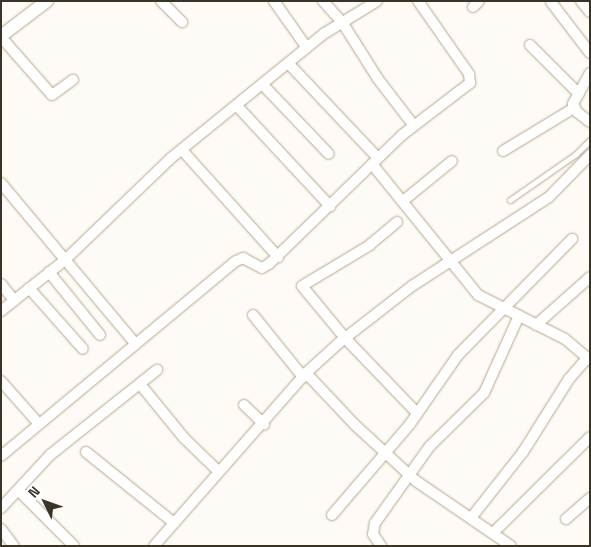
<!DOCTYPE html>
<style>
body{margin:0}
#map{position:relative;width:591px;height:547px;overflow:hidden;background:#fefaf5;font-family:"Space Grotesk",sans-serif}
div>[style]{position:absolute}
.roads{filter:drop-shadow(0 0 1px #b7a68a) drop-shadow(0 0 1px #b7a68a)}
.service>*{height:5px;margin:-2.5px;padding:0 2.5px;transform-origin:2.5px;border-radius:2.5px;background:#fff}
.minor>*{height:10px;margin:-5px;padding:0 5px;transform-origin:5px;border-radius:5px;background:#fff}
.tertiary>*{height:12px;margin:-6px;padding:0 6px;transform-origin:6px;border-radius:6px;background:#fff}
span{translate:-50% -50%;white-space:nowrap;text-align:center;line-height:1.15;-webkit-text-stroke:4px #fff;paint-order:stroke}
.frame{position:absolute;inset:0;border:2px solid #3a3328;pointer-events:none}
.north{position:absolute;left:20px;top:477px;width:50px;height:50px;-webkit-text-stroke:4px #fff;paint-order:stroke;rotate:312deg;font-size:14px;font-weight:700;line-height:20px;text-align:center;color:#3a3328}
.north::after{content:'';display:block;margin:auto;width:18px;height:22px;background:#3a3328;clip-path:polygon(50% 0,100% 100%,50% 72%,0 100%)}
</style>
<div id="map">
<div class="roads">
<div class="service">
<div style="left:510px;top:200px;width:80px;rotate:-34.9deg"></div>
<div style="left:576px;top:154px;width:20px;rotate:-45deg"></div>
</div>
<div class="minor">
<div style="left:161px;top:1px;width:30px;rotate:45deg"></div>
<div style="left:274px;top:1px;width:57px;rotate:54.9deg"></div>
<div style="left:323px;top:1px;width:28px;rotate:48deg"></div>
<div style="left:342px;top:22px;width:67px;rotate:57.7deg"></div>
<div style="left:378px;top:79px;width:59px;rotate:52.5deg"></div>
<div style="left:581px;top:1px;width:14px;rotate:51deg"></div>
<div style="left:551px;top:2px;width:64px;rotate:52.6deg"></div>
<div style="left:473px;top:7px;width:8px;rotate:-45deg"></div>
<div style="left:1px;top:37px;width:77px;rotate:48.7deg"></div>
<div style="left:52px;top:95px;width:26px;rotate:-36deg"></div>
<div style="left:530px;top:45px;width:69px;rotate:45deg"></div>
<div style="left:289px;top:64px;width:129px;rotate:46.6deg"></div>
<div style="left:590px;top:73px;width:35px;rotate:119deg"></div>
<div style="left:573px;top:104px;width:9px;rotate:63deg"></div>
<div style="left:577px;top:112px;width:16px;rotate:38deg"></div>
<div style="left:263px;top:85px;width:95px;rotate:46.3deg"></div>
<div style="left:237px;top:106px;width:137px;rotate:47.1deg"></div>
<div style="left:182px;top:150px;width:144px;rotate:48.1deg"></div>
<div style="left:503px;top:151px;width:83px;rotate:-31.2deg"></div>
<div style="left:372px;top:164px;width:169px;rotate:51deg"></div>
<div style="left:478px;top:295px;width:97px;rotate:26.8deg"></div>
<div style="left:565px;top:339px;width:33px;rotate:40deg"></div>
<div style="left:1px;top:183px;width:209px;rotate:50.1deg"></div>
<div style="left:403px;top:201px;width:63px;rotate:-39.2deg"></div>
<div style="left:397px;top:222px;width:35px;rotate:140deg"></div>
<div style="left:370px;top:245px;width:79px;rotate:148.9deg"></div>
<div style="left:302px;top:286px;width:67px;rotate:50.4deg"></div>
<div style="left:345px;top:338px;width:104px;rotate:46.2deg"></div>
<div style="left:49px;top:272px;width:81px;rotate:51deg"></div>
<div style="left:1px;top:284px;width:21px;rotate:51deg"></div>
<div style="left:29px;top:288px;width:81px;rotate:48.5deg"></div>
<div style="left:1px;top:311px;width:82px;rotate:-38.6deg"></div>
<div style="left:65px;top:260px;width:147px;rotate:-43.9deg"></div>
<div style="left:171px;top:158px;width:198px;rotate:-39.1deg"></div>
<div style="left:325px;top:33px;width:61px;rotate:-31.6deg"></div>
<div style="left:253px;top:315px;width:80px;rotate:51.1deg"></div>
<div style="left:536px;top:325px;width:72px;rotate:-41.6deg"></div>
<div style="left:306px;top:373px;width:70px;rotate:46.7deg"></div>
<div style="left:354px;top:424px;width:84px;rotate:42.6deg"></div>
<div style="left:416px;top:481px;width:115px;rotate:34.4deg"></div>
<div style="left:1px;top:381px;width:56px;rotate:48.6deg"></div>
<div style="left:140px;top:384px;width:70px;rotate:50.8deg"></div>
<div style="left:184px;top:438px;width:47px;rotate:44.1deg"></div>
<div style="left:244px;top:405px;width:28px;rotate:44deg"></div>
<div style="left:86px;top:452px;width:113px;rotate:38.9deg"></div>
<div style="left:1px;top:456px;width:305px;rotate:-39.7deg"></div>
<div style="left:236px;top:261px;width:8px;rotate:-23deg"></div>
<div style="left:243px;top:258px;width:21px;rotate:28deg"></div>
<div style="left:262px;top:268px;width:8px;rotate:-30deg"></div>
<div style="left:269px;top:264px;width:185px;rotate:-44.1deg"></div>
<div style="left:402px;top:135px;width:86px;rotate:-37.4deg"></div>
<div style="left:470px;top:83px;width:9px;rotate:-96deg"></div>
<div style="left:469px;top:74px;width:89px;rotate:-124.9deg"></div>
<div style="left:18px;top:490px;width:79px;rotate:45deg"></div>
<div style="left:1px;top:508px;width:72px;rotate:-47.2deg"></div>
<div style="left:50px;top:455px;width:137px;rotate:-38.5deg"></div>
<div style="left:332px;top:515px;width:120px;rotate:-49.4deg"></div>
<div style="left:410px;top:424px;width:84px;rotate:-55.2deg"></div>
<div style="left:458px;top:355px;width:163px;rotate:-45.5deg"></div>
<div style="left:471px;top:518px;width:84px;rotate:-51.8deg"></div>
<div style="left:523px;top:452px;width:86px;rotate:-57.8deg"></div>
<div style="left:569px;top:379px;width:28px;rotate:-49deg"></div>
<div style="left:566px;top:519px;width:32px;rotate:-41deg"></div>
<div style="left:1px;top:529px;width:21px;rotate:53deg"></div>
<div style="left:493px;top:533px;width:136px;rotate:-44.7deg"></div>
<div style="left:154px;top:546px;width:230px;rotate:-48.7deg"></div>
<div style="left:306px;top:373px;width:46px;rotate:-42.4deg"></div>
<div style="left:340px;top:342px;width:91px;rotate:-37.9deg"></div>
<div style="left:412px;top:286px;width:163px;rotate:-33deg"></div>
<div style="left:549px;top:197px;width:59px;rotate:-45.7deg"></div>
<div style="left:381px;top:546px;width:14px;rotate:-124deg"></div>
<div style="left:373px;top:534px;width:11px;rotate:-80deg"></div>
<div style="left:375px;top:523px;width:95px;rotate:-54.5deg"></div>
<div style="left:430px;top:446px;width:76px;rotate:-44.5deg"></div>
<div style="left:484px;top:393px;width:85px;rotate:-65.6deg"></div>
</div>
<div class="tertiary">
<div style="left:1px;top:36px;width:58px;rotate:-37.3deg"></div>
</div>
</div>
<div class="frame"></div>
<div class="north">N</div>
</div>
